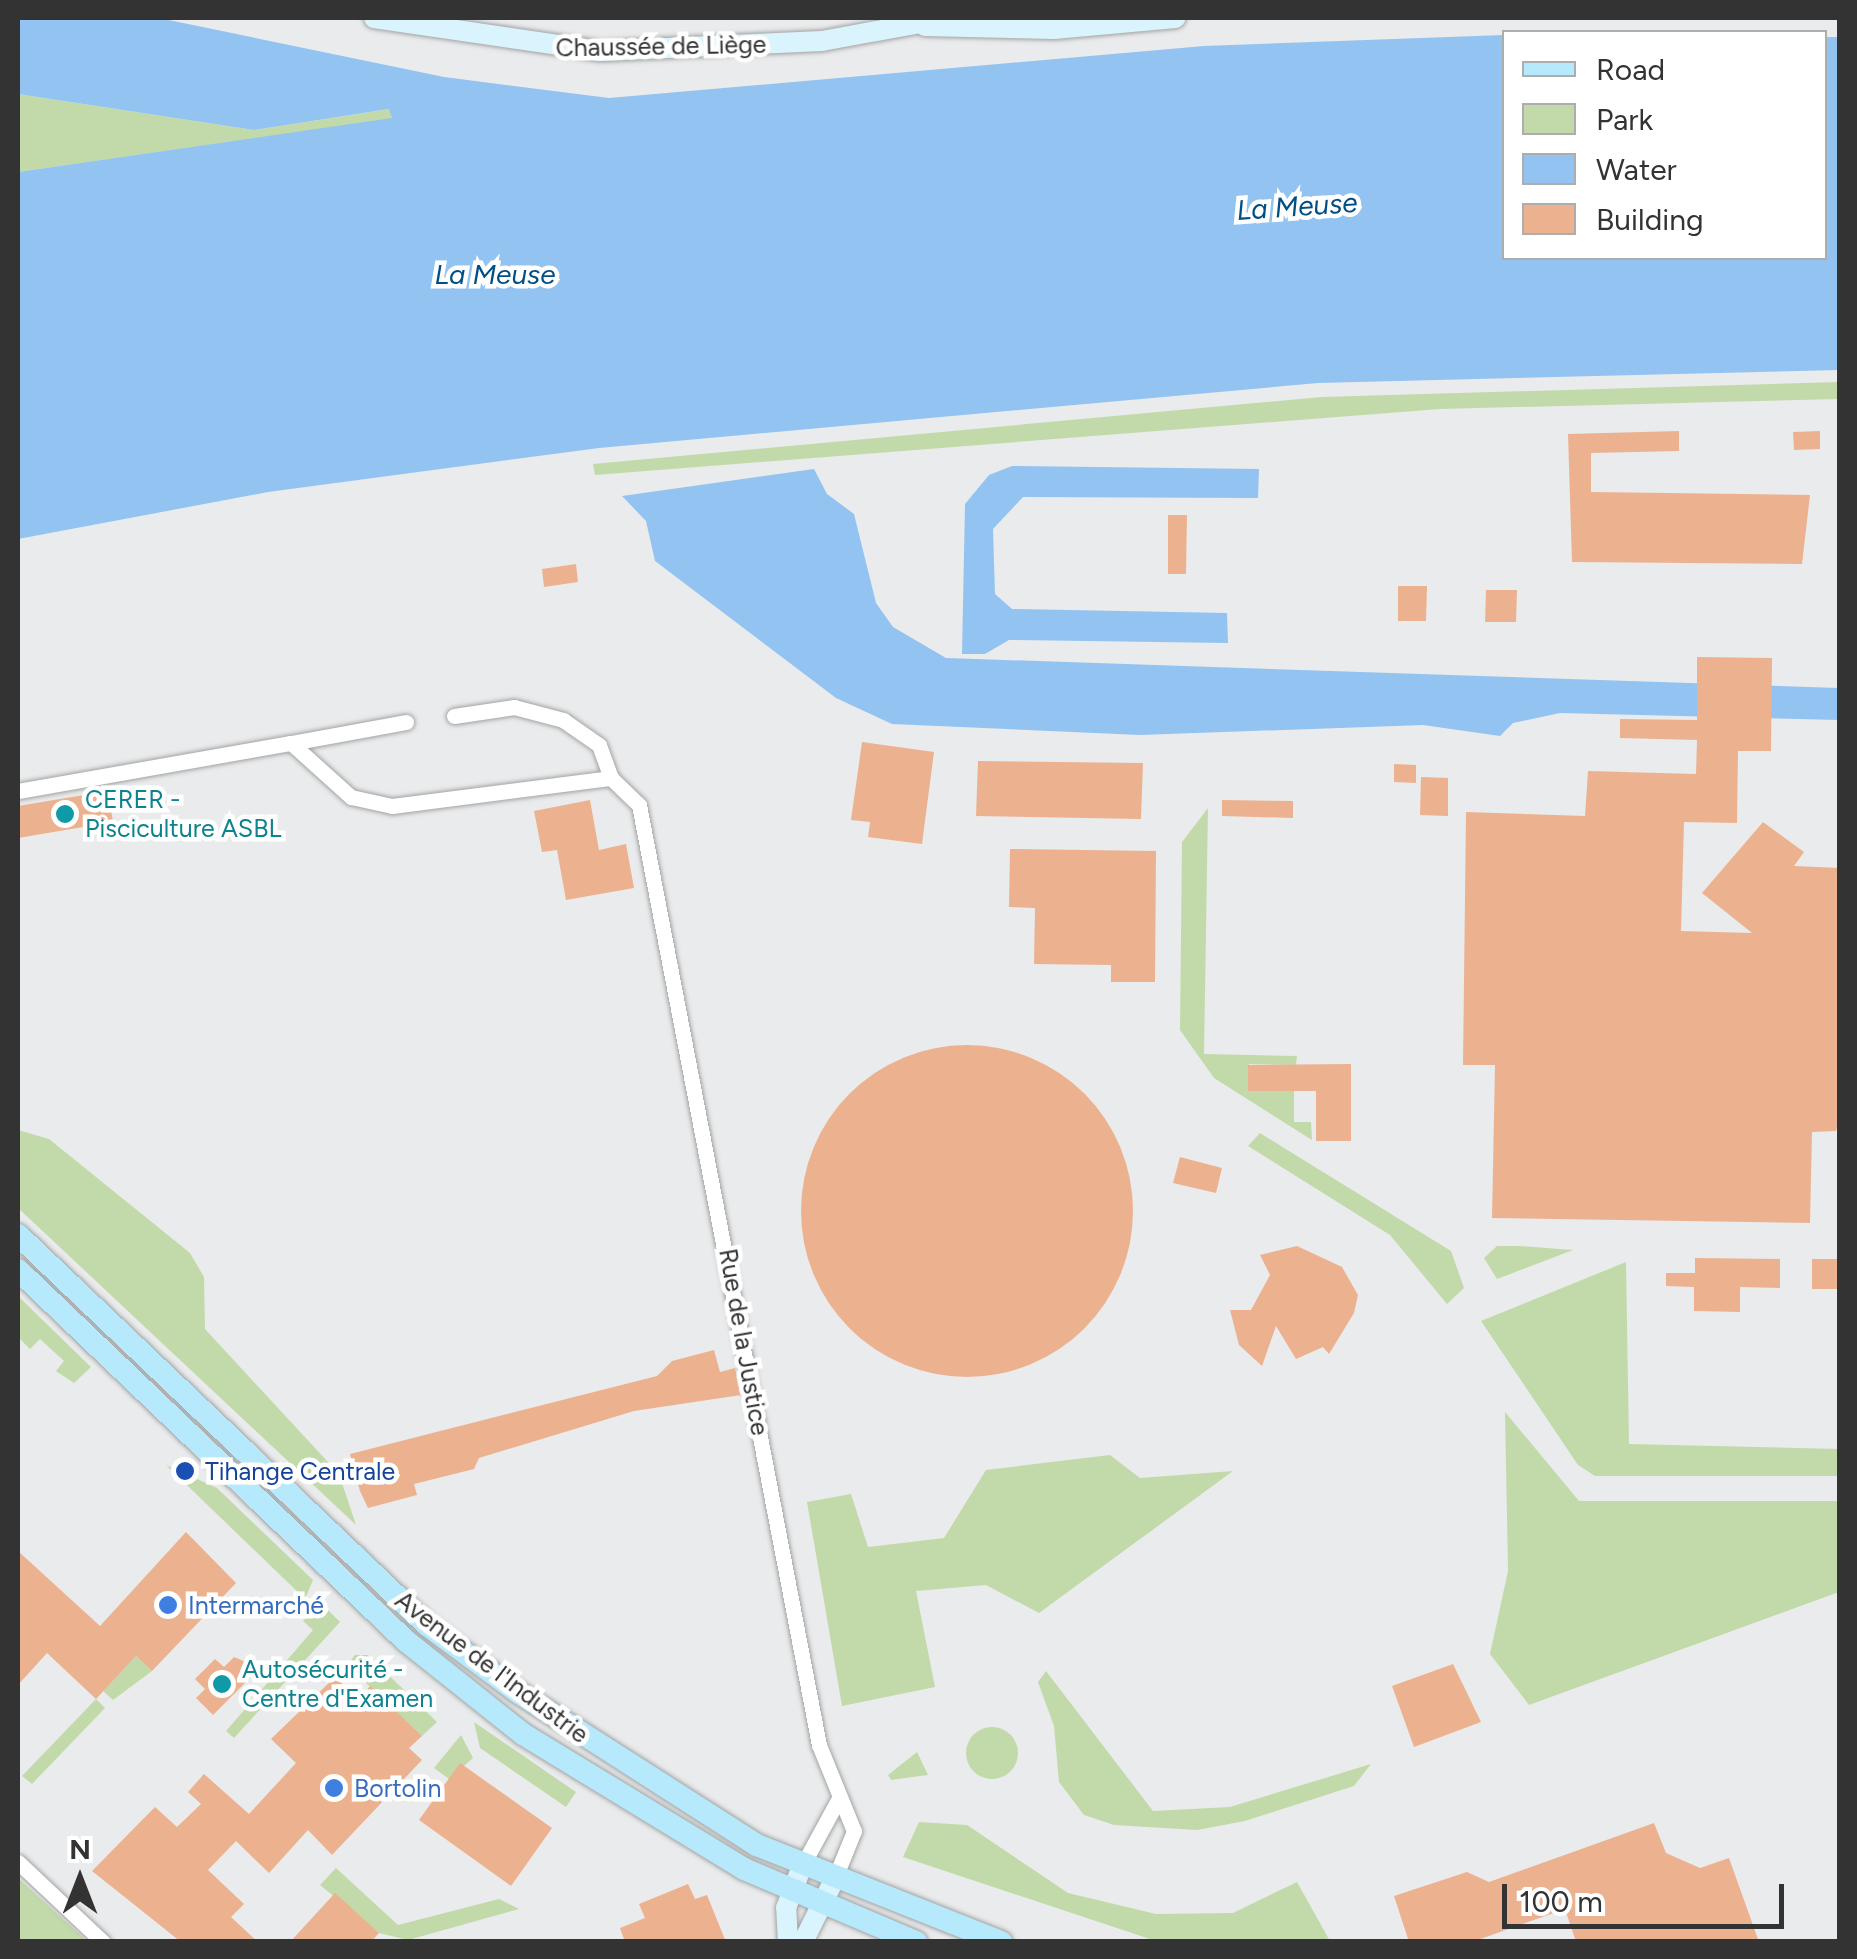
<!DOCTYPE html>
<meta charset="utf-8">
<style>
body{margin:0}
#map{position:relative;width:1857px;height:1959px;overflow:hidden;background:#eaebec;font-family:Figtree,sans-serif}
div>[style]{position:absolute}
.green>*{inset:0;background:#c2daaa}
.round{border-radius:50%}
.water>*{inset:0;background:#93c3f0}
.building>*{inset:0;background:#ecb290}
.roads{filter:drop-shadow(0 0 2px #a3a4a4) drop-shadow(0 0 2px #a3a4a4)}
.street>*{height:15px;margin:-7.5px;padding:0 7.5px;transform-origin:7.5px;border-radius:7.5px;background:#fff}
.secondary>*{height:20px;margin:-10px;padding:0 10px;transform-origin:10px;border-radius:10px;background:#daf4fd}
.primary>*{height:22px;margin:-11px;padding:0 11px;transform-origin:11px;border-radius:11px;background:#b5e9fb}
.dots>*{width:28px;height:28px;translate:-50% -50%;box-sizing:border-box;border:5px solid #fff;border-radius:50%}
span{translate:-50% -50%;white-space:nowrap;text-align:center;line-height:1.15;-webkit-text-stroke:9px #fff;paint-order:stroke}
.street-label{font-size:25px;color:#333334}
.culture-label{font-size:25px;color:#0d838f}
.left{translate:0 -50%;text-align:left}
.transit-label{font-size:25px;color:#164399}
.shop-label{font-size:25px;color:#366cbe}
.water-label{font-size:28px;color:#004f85;font-style:italic}
.frame{position:absolute;inset:0;border:20px solid #333334;pointer-events:none}
.legend{position:absolute;left:1502px;top:30px;width:325px;height:230px;box-sizing:border-box;background:#fff;border:2px solid #adadae;margin:0;padding:12px 18px;list-style:none;font-size:30px;color:#333334}
.legend li{display:flex;align-items:center;gap:20px;height:50px}
.legend b{width:50px;border:2px solid #adadae}
.north{position:absolute;left:30px;top:1829px;width:100px;height:100px;-webkit-text-stroke:8px #fff;paint-order:stroke;rotate:0deg;font-size:28px;font-weight:700;line-height:40px;text-align:center;color:#333334}
.north::after{content:'';display:block;margin:auto;width:35px;height:45px;background:#333334;clip-path:polygon(50% 0,100% 100%,50% 72%,0 100%)}
.scale{position:absolute;left:1502px;top:1884px;width:282px;height:45px;box-sizing:border-box;border:5px solid #333334;border-top:0;padding-left:12px;font-size:30px;line-height:35px;white-space:nowrap;color:#333334;-webkit-text-stroke:8px #fff;paint-order:stroke}
</style>
<div id="map">
<div class="green">
<div style="clip-path:polygon(18px 94px,254px 130px,390px 109px,392px 119px,18px 172px)"></div>
<div style="clip-path:polygon(1839px 382px,1839px 399px,1440px 409px,595px 475px,593px 464px,1322px 397px)"></div>
<div style="clip-path:polygon(1208px 808px,1204px 1054px,1297px 1056px,1296px 1065px,1249px 1064px,1249px 1090px,1294px 1091px,1294px 1122px,1311px 1122px,1312px 1140px,1214px 1078px,1180px 1030px,1182px 842px)"></div>
<div style="clip-path:polygon(18px 1130px,49px 1139px,190px 1253px,204px 1277px,205px 1329px,339px 1474px,356px 1525px,18px 1208px)"></div>
<div style="clip-path:polygon(1260px 1133px,1451px 1251px,1464px 1288px,1447px 1304px,1390px 1235px,1248px 1146px)"></div>
<div style="clip-path:polygon(1497px 1246px,1520px 1246px,1573px 1250px,1497px 1279px,1484px 1258px)"></div>
<div style="clip-path:polygon(1626px 1262px,1629px 1444px,1839px 1449px,1839px 1476px,1595px 1476px,1578px 1465px,1481px 1321px)"></div>
<div style="clip-path:polygon(18px 1296px,91px 1367px,74px 1383px,56px 1371px,64px 1361px,40px 1339px,30px 1349px,18px 1337px)"></div>
<div style="clip-path:polygon(1505px 1412px,1579px 1501px,1839px 1501px,1839px 1592px,1529px 1705px,1490px 1654px,1508px 1571px)"></div>
<div style="clip-path:polygon(1110px 1455px,1140px 1478px,1233px 1471px,1039px 1613px,986px 1585px,916px 1591px,935px 1687px,842px 1706px,807px 1502px,851px 1494px,868px 1547px,944px 1538px,986px 1470px)"></div>
<div style="clip-path:polygon(166px 1465px,217px 1488px,313px 1580px,305px 1599px)"></div>
<div style="clip-path:polygon(321px 1603px,340px 1622px,234px 1738px,226px 1731px,313px 1630px,303px 1621px)"></div>
<div style="clip-path:polygon(355px 1655px,368px 1655px,437px 1722px,422px 1736px,347px 1665px)"></div>
<div style="clip-path:polygon(136px 1656px,152px 1671px,113px 1700px,103px 1691px)"></div>
<div style="clip-path:polygon(1046px 1671px,1153px 1811px,1230px 1807px,1371px 1764px,1354px 1786px,1245px 1821px,1197px 1830px,1114px 1825px,1084px 1815px,1059px 1782px,1054px 1726px,1038px 1682px)"></div>
<div style="clip-path:polygon(96px 1699px,105px 1708px,32px 1784px,22px 1776px)"></div>
<div style="clip-path:polygon(474px 1722px,576px 1792px,566px 1807px,480px 1748px)"></div>
<div class="round" style="left:966px;top:1727px;width:52px;height:52px"></div>
<div style="clip-path:polygon(461px 1735px,473px 1758px,449px 1779px,434px 1768px)"></div>
<div style="clip-path:polygon(917px 1752px,928px 1775px,891px 1780px,888px 1775px)"></div>
<div style="clip-path:polygon(919px 1822px,967px 1825px,1068px 1893px,1156px 1914px,1233px 1913px,1297px 1882px,1330px 1941px,1156px 1941px,903px 1857px)"></div>
<div style="clip-path:polygon(336px 1868px,398px 1925px,499px 1899px,519px 1909px,408px 1940px,379px 1933px,320px 1885px)"></div>
<div style="clip-path:polygon(18px 1878px,19px 1879px,87px 1941px,18px 1941px)"></div>
</div>
<div class="water">
<div style="clip-path:polygon(18px 18px,159px 18px,444px 77px,609px 98px,1204px 46px,1504px 35px,1504px 258px,1824px 258px,1825px 37px,1839px 37px,1839px 370px,1318px 383px,599px 448px,268px 492px,18px 539px,18px 172px,392px 118px,389px 109px,254px 130px,18px 94px)"></div>
<div style="clip-path:polygon(1012px 466px,1259px 469px,1258px 498px,1023px 497px,993px 529px,995px 594px,1012px 609px,1227px 613px,1228px 643px,1009px 640px,985px 654px,962px 654px,965px 504px,989px 475px)"></div>
<div style="clip-path:polygon(814px 469px,827px 494px,854px 514px,876px 603px,893px 627px,946px 658px,1839px 688px,1839px 720px,1560px 713px,1513px 723px,1500px 736px,1423px 725px,1140px 735px,892px 724px,836px 698px,655px 561px,646px 521px,622px 496px)"></div>
</div>
<div class="building">
<div style="clip-path:polygon(1679px 431px,1679px 451px,1591px 453px,1591px 492px,1810px 495px,1802px 564px,1572px 562px,1568px 434px)"></div>
<div style="clip-path:polygon(1820px 431px,1820px 449px,1794px 450px,1793px 432px)"></div>
<div style="clip-path:polygon(1168px 515px,1187px 515px,1186px 574px,1168px 574px)"></div>
<div style="clip-path:polygon(576px 564px,578px 582px,544px 587px,542px 569px)"></div>
<div style="clip-path:polygon(1398px 586px,1427px 586px,1426px 621px,1398px 621px)"></div>
<div style="clip-path:polygon(1486px 590px,1517px 590px,1516px 622px,1485px 622px)"></div>
<div style="clip-path:polygon(1697px 657px,1772px 658px,1771px 751px,1738px 751px,1737px 823px,1684px 822px,1681px 931px,1752px 933px,1702px 893px,1763px 822px,1804px 852px,1794px 866px,1840px 868px,1840px 1118px,1836px 1131px,1812px 1132px,1810px 1223px,1492px 1218px,1495px 1065px,1463px 1065px,1466px 812px,1585px 816px,1588px 771px,1696px 774px,1697px 740px,1620px 738px,1620px 719px,1697px 720px)"></div>
<div style="clip-path:polygon(862px 742px,934px 752px,922px 844px,868px 837px,870px 822px,851px 820px)"></div>
<div style="clip-path:polygon(978px 761px,1143px 763px,1141px 819px,976px 816px)"></div>
<div style="clip-path:polygon(1394px 764px,1416px 765px,1416px 783px,1394px 782px)"></div>
<div style="clip-path:polygon(1421px 777px,1448px 778px,1448px 816px,1420px 815px)"></div>
<div style="clip-path:polygon(108px 791px,113px 822px,18px 838px,18px 806px)"></div>
<div style="clip-path:polygon(590px 800px,599px 850px,626px 844px,634px 888px,566px 900px,557px 850px,542px 852px,534px 811px)"></div>
<div style="clip-path:polygon(1222px 800px,1293px 801px,1293px 818px,1222px 816px)"></div>
<div style="clip-path:polygon(1010px 849px,1156px 851px,1155px 982px,1111px 982px,1111px 965px,1034px 964px,1035px 908px,1009px 907px)"></div>
<div class="round" style="left:801px;top:1045px;width:332px;height:332px"></div>
<div style="clip-path:polygon(1351px 1064px,1351px 1141px,1316px 1141px,1316px 1091px,1248px 1091px,1248px 1065px)"></div>
<div style="clip-path:polygon(1180px 1157px,1222px 1168px,1216px 1193px,1173px 1183px)"></div>
<div style="clip-path:polygon(1297px 1246px,1342px 1267px,1358px 1295px,1354px 1313px,1329px 1354px,1323px 1347px,1296px 1359px,1276px 1326px,1262px 1366px,1239px 1345px,1230px 1310px,1251px 1310px,1270px 1275px,1260px 1255px)"></div>
<div style="clip-path:polygon(1695px 1258px,1780px 1259px,1780px 1288px,1740px 1287px,1740px 1312px,1694px 1311px,1694px 1287px,1666px 1286px,1666px 1273px,1695px 1273px)"></div>
<div style="clip-path:polygon(1812px 1259px,1840px 1259px,1840px 1289px,1812px 1289px)"></div>
<div style="clip-path:polygon(714px 1350px,720px 1372px,735px 1368px,741px 1395px,634px 1411px,479px 1458px,474px 1469px,414px 1484px,417px 1495px,368px 1508px,360px 1491px,350px 1454px,657px 1376px,672px 1361px)"></div>
<div style="clip-path:polygon(186px 1532px,236px 1583px,152px 1671px,136px 1656px,96px 1699px,47px 1653px,18px 1685px,18px 1551px,100px 1626px)"></div>
<div style="clip-path:polygon(234px 1657px,260px 1668px,213px 1715px,196px 1698px,205px 1689px,195px 1679px,215px 1659px,224px 1667px)"></div>
<div style="clip-path:polygon(1453px 1664px,1481px 1722px,1414px 1747px,1392px 1686px)"></div>
<div style="clip-path:polygon(335px 1677px,359px 1699px,370px 1686px,422px 1736px,409px 1748px,422px 1760px,332px 1855px,308px 1830px,269px 1873px,236px 1841px,208px 1870px,244px 1904px,231px 1917px,258px 1942px,181px 1942px,92px 1871px,155px 1807px,177px 1827px,201px 1804px,188px 1792px,204px 1774px,249px 1814px,296px 1763px,271px 1739px)"></div>
<div style="clip-path:polygon(460px 1763px,552px 1828px,511px 1886px,419px 1820px)"></div>
<div style="clip-path:polygon(1654px 1823px,1666px 1853px,1700px 1868px,1729px 1858px,1759px 1942px,1576px 1942px,1565px 1909px,1472px 1942px,1409px 1942px,1394px 1896px,1467px 1872px,1489px 1882px)"></div>
<div style="clip-path:polygon(688px 1884px,695px 1899px,707px 1895px,726px 1942px,625px 1942px,620px 1928px,645px 1918px,639px 1904px)"></div>
<div style="clip-path:polygon(335px 1893px,379px 1933px,371px 1942px,290px 1942px)"></div>
</div>
<div class="roads">
<div class="street">
<div style="left:454px;top:716px;width:61px;rotate:-8.5deg"></div>
<div style="left:514px;top:707px;width:51px;rotate:14.9deg"></div>
<div style="left:563px;top:720px;width:44px;rotate:34.8deg"></div>
<div style="left:599px;top:745px;width:35px;rotate:70deg"></div>
<div style="left:611px;top:778px;width:39px;rotate:44deg"></div>
<div style="left:639px;top:805px;width:957px;rotate:79.16deg"></div>
<div style="left:819px;top:1745px;width:93px;rotate:67.9deg"></div>
<div style="left:854px;top:1831px;width:53px;rotate:112.2deg"></div>
<div style="left:291px;top:743px;width:117px;rotate:-10.3deg"></div>
<div style="left:18px;top:791px;width:277px;rotate:-10deg"></div>
<div style="left:291px;top:743px;width:81px;rotate:42deg"></div>
<div style="left:351px;top:797px;width:42px;rotate:12.4deg"></div>
<div style="left:392px;top:806px;width:221px;rotate:-7.3deg"></div>
<div style="left:18px;top:1862px;width:117px;rotate:43.3deg"></div>
<div style="left:802px;top:1866px;width:77px;rotate:-61.4deg"></div>
</div>
<div class="secondary">
<div style="left:374px;top:18px;width:229px;rotate:8.3deg"></div>
<div style="left:601px;top:51px;width:221px;rotate:-2.6deg"></div>
<div style="left:822px;top:41px;width:127px;rotate:-10.4deg"></div>
<div style="left:925px;top:26px;width:129px;rotate:1.3deg"></div>
<div style="left:1054px;top:29px;width:122px;rotate:-5.2deg"></div>
<div style="left:788px;top:1942px;width:34px;rotate:-93deg"></div>
<div style="left:786px;top:1908px;width:45px;rotate:-69.1deg"></div>
<div style="left:803px;top:1942px;width:69px;rotate:-63.4deg"></div>
</div>
<div class="primary">
<div style="left:18px;top:1235px;width:565px;rotate:43.64deg"></div>
<div style="left:427px;top:1625px;width:114px;rotate:36.5deg"></div>
<div style="left:519px;top:1693px;width:282px;rotate:32.6deg"></div>
<div style="left:757px;top:1845px;width:263px;rotate:21.7deg"></div>
<div style="left:18px;top:1270px;width:537px;rotate:43.72deg"></div>
<div style="left:406px;top:1641px;width:149px;rotate:38.5deg"></div>
<div style="left:523px;top:1734px;width:259px;rotate:31.4deg"></div>
<div style="left:744px;top:1869px;width:187px;rotate:23deg"></div>
</div>
</div>
<div class="dots">
<div style="left:65px;top:814px;background:#0f9aa8"></div>
<div style="left:185px;top:1471px;background:#1a4fb4"></div>
<div style="left:168px;top:1605px;background:#3f7fe0"></div>
<div style="left:222px;top:1684px;background:#0f9aa8"></div>
<div style="left:334px;top:1788px;background:#3f7fe0"></div>
</div>
<div class="street-label">
<span style="left:661px;top:46px;rotate:-1deg">Chaussée de Liège</span>
<span style="left:744px;top:1342px;rotate:80deg">Rue de la Justice</span>
<span style="left:492px;top:1667px;rotate:37deg">Avenue de l'Industrie</span>
</div>
<div class="culture-label">
<span class="left" style="left:85px;top:814px">CERER -<br>Pisciculture ASBL</span>
<span class="left" style="left:242px;top:1684px">Autosécurité -<br>Centre d'Examen</span>
</div>
<div class="transit-label">
<span class="left" style="left:205px;top:1471px">Tihange Centrale</span>
</div>
<div class="shop-label">
<span class="left" style="left:188px;top:1605px">Intermarché</span>
<span class="left" style="left:354px;top:1788px">Bortolin</span>
</div>
<div class="water-label">
<span style="left:1297px;top:206px;rotate:-4deg">La Meuse</span>
<span style="left:495px;top:274px">La Meuse</span>
</div>
<div class="frame"></div>
<ul class="legend">
<li><b style="height:12px;background:#b5e9fb"></b>Road</li>
<li><b style="height:28px;background:#c2daaa"></b>Park</li>
<li><b style="height:28px;background:#93c3f0"></b>Water</li>
<li><b style="height:28px;background:#ecb290"></b>Building</li>
</ul>
<div class="north">N</div>
<div class="scale">100 m</div>
</div>
